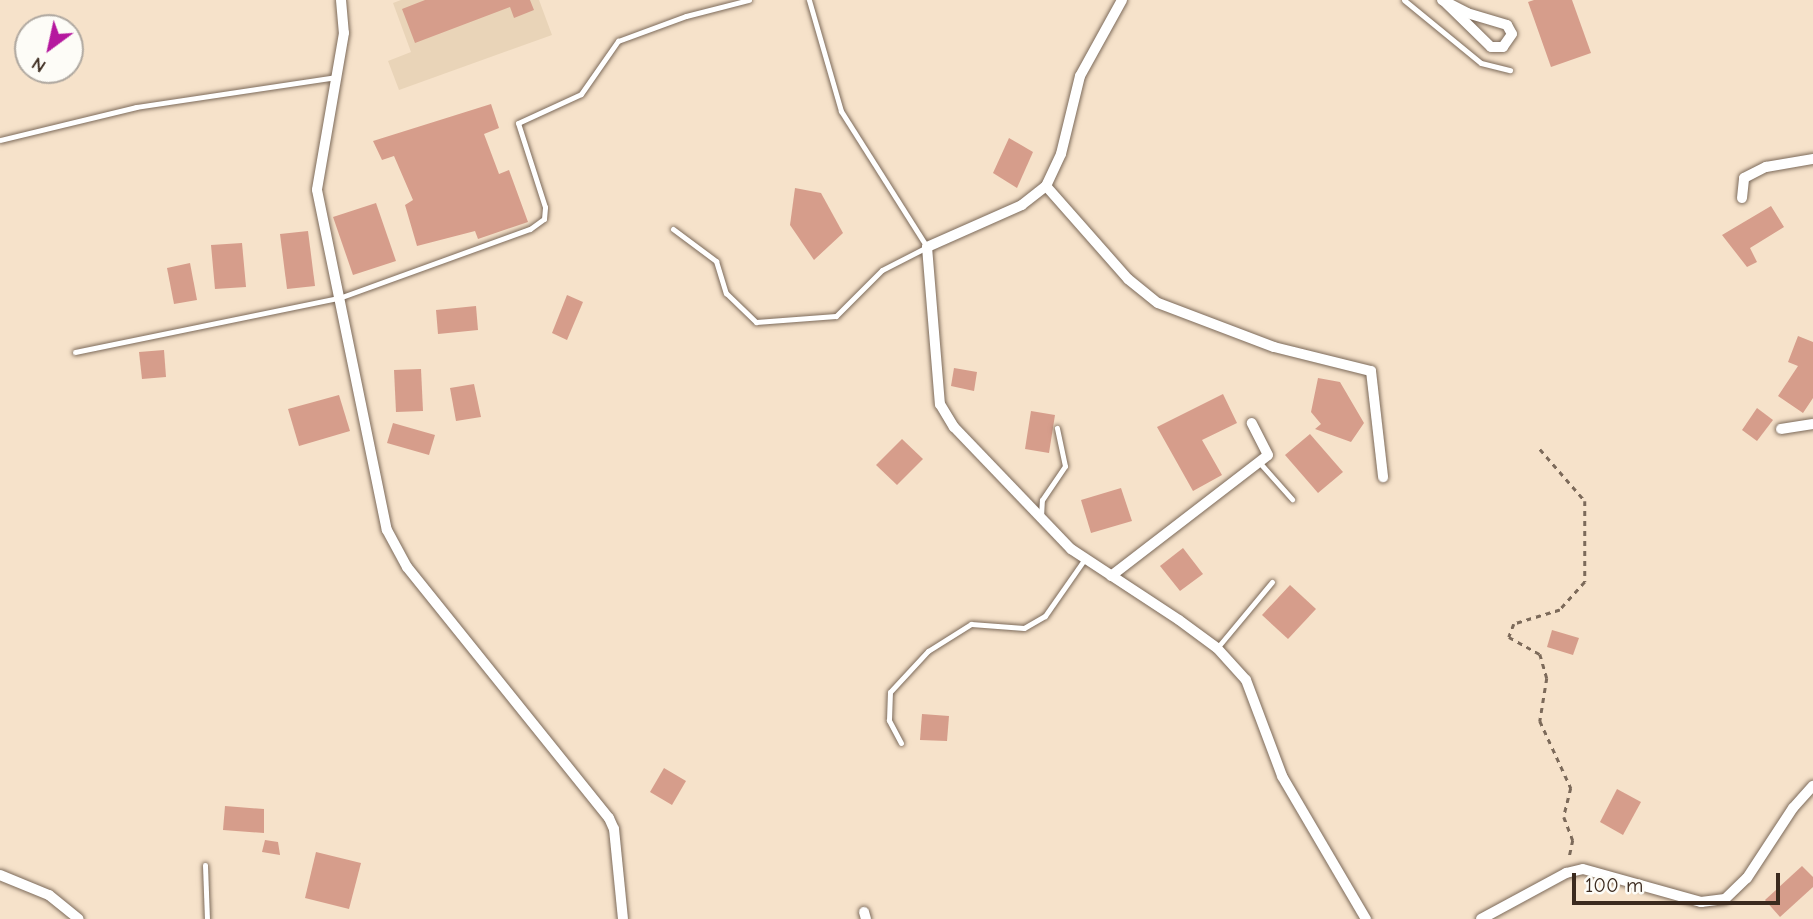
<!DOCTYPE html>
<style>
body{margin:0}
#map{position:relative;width:1813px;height:919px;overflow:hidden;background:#f6e2ca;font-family:"Comic Neue",sans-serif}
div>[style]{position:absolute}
.built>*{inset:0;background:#e9d4b8}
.building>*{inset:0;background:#d69d8b}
.path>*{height:2.5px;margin-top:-1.25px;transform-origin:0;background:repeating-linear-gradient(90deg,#7c6a5a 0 5px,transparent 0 10px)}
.roads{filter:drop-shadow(0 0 2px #7c6a5a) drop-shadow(0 0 2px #7c6a5a)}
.service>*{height:5px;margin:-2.5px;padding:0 2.5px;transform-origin:2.5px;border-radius:2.5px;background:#fff}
.minor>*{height:10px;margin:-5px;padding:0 5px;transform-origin:5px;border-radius:5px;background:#fff}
span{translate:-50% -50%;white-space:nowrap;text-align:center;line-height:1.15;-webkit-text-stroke:5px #fdfcf7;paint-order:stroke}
.north{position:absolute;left:14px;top:14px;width:70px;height:70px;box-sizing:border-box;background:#fdfcf7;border:2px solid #afa8a0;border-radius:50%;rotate:213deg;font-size:19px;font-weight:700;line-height:28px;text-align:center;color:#3b2a1e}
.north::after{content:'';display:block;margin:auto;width:24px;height:32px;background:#b5179e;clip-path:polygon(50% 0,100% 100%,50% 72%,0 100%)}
.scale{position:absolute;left:1572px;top:873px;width:208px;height:32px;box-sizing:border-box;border:4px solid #3b2a1e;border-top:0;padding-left:9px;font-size:21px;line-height:24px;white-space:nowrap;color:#3b2a1e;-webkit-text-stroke:5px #fdfcf7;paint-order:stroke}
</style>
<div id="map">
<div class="built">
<div style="clip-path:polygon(401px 0,539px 0,552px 35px,399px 90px,388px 61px,411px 52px,393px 3px)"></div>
</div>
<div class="building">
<div style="clip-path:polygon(425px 0,530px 0,534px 10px,514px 18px,510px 7px,415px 43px,402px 9px)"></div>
<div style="clip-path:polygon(1534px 0,1572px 0,1591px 53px,1551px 67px,1528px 2px)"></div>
<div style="clip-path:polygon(491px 104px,499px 128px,484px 134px,499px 174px,509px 170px,528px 222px,478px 239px,475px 231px,417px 246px,405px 205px,413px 200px,394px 156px,382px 160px,373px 141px)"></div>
<div style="clip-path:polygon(1009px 138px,1033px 152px,1017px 188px,993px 173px)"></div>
<div style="clip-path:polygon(795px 188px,821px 193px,843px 233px,814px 260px,790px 225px)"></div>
<div style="clip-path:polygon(376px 203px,396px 261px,353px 275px,333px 217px)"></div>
<div style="clip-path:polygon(1771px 206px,1784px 227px,1750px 248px,1757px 262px,1747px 267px,1722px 235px)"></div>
<div style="clip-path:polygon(308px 231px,315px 286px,287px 289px,280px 234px)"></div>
<div style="clip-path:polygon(242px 243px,246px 287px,215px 289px,211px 245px)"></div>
<div style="clip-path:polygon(190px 263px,197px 300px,174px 304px,167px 268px)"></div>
<div style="clip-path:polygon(567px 295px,583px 302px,567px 340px,552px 333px)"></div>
<div style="clip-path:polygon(476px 306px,478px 330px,438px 334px,436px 310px)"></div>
<div style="clip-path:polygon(1798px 336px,1813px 342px,1813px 398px,1803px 413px,1778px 396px,1798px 366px,1788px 362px)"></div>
<div style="clip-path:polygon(164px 350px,166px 377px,142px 379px,139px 352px)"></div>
<div style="clip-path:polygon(954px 368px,977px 372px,974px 391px,951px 386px)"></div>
<div style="clip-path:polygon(421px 369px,423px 411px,396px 412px,394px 370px)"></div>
<div style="clip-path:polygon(1318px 378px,1340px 382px,1364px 423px,1351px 442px,1315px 429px,1321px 424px,1311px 412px)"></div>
<div style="clip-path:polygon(474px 384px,481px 417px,456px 421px,450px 388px)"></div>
<div style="clip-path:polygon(1223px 394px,1237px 423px,1202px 440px,1222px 475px,1193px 491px,1157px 427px)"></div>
<div style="clip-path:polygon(339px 395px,350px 431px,299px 446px,288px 409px)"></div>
<div style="clip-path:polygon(1757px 408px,1773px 420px,1757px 441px,1742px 430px)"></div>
<div style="clip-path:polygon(1031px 411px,1055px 415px,1049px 453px,1025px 449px)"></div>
<div style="clip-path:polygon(393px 423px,435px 435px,429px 455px,387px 443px)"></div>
<div style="clip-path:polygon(1310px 434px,1343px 472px,1318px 493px,1285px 455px)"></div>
<div style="clip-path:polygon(902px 439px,923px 459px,897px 485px,876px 465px)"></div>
<div style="clip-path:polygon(1121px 488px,1132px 521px,1091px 533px,1081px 500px)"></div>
<div style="clip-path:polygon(1183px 548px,1203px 574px,1180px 591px,1160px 566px)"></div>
<div style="clip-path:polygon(1290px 585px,1316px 609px,1288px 639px,1262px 615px)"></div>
<div style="clip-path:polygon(1552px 630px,1579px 638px,1573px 655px,1547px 647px)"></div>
<div style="clip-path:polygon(922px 714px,949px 716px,947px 741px,920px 740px)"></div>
<div style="clip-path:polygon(664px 768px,686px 781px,672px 805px,650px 792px)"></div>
<div style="clip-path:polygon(1617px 789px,1641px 802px,1623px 835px,1600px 822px)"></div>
<div style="clip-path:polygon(225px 806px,264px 809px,264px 833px,223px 830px)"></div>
<div style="clip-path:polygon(265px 840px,278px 842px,280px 855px,262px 852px)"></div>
<div style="clip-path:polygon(316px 852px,361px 863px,349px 909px,305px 898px)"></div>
<div style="clip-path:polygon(1802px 866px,1813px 877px,1813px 887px,1780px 917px,1765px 900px)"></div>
</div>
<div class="path">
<div style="left:1540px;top:449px;width:69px;rotate:49.1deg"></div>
<div style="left:1585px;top:501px;width:81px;rotate:90deg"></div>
<div style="left:1585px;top:582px;width:38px;rotate:132deg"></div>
<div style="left:1560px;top:610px;width:48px;rotate:163.1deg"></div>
<div style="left:1514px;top:624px;width:14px;rotate:111deg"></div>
<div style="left:1509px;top:637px;width:35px;rotate:29deg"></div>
<div style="left:1540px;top:654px;width:25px;rotate:74deg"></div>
<div style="left:1547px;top:678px;width:44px;rotate:99.2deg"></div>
<div style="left:1540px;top:721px;width:74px;rotate:65.2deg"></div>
<div style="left:1571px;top:788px;width:30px;rotate:104deg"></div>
<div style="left:1564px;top:817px;width:25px;rotate:69deg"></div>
<div style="left:1573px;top:840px;width:19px;rotate:102deg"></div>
</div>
<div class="roads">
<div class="service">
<div style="left:1404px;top:0;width:99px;rotate:39.3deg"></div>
<div style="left:1481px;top:63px;width:30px;rotate:14deg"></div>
<div style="left:0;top:140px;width:140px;rotate:-13.6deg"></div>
<div style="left:136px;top:107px;width:202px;rotate:-8.5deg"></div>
<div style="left:673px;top:229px;width:54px;rotate:36.7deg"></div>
<div style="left:716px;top:261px;width:34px;rotate:73deg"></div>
<div style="left:726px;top:293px;width:42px;rotate:44deg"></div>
<div style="left:756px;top:322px;width:80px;rotate:-4.3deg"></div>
<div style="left:836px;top:316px;width:65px;rotate:-45deg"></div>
<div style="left:882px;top:270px;width:51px;rotate:-27.1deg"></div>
<div style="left:927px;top:247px;width:161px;rotate:-122.3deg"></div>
<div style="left:841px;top:111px;width:116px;rotate:-106.1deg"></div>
<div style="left:75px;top:352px;width:269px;rotate:-11.6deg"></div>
<div style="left:339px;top:298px;width:203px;rotate:-19.9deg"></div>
<div style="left:530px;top:229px;width:17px;rotate:-36deg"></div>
<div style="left:544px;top:219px;width:12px;rotate:-85deg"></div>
<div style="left:545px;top:207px;width:88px;rotate:-107.8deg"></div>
<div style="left:518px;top:123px;width:69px;rotate:-24.7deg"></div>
<div style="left:581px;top:94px;width:65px;rotate:-55.1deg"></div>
<div style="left:618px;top:41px;width:72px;rotate:-20.2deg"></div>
<div style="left:686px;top:16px;width:65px;rotate:-14.3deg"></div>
<div style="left:1259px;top:462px;width:50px;rotate:48.3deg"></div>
<div style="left:1041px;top:517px;width:17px;rotate:-87deg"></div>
<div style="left:1042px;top:500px;width:41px;rotate:-55.9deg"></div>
<div style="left:1065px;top:466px;width:39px;rotate:-102deg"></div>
<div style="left:1217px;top:648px;width:86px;rotate:-50.2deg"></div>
<div style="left:901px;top:743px;width:26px;rotate:-118deg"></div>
<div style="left:889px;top:720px;width:28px;rotate:-88deg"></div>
<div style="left:890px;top:692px;width:56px;rotate:-47.2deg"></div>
<div style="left:928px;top:651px;width:51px;rotate:-32.1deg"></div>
<div style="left:971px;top:624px;width:53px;rotate:4.3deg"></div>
<div style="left:1024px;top:628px;width:24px;rotate:-30deg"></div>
<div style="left:1045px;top:616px;width:68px;rotate:-55.1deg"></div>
<div style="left:205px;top:865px;width:54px;rotate:87.9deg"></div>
</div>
<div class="minor">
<div style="left:341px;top:0;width:33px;rotate:85deg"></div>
<div style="left:344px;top:33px;width:159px;rotate:99.8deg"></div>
<div style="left:317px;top:190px;width:347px;rotate:78.4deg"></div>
<div style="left:387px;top:530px;width:42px;rotate:61.6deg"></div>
<div style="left:407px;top:567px;width:322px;rotate:51.2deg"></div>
<div style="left:609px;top:818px;width:12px;rotate:66deg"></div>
<div style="left:614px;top:829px;width:90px;rotate:84.3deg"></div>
<div style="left:1122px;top:0;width:87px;rotate:118.9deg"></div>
<div style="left:1080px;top:76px;width:80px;rotate:103.7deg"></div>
<div style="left:1061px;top:154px;width:35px;rotate:115deg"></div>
<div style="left:1046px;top:186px;width:31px;rotate:142deg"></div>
<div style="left:1022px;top:205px;width:104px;rotate:156.1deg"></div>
<div style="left:927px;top:247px;width:158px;rotate:85.3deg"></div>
<div style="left:940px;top:404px;width:27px;rotate:59deg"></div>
<div style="left:954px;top:427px;width:169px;rotate:46.2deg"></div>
<div style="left:1071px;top:549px;width:129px;rotate:33.3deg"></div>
<div style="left:1179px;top:620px;width:47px;rotate:36.4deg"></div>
<div style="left:1217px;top:648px;width:43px;rotate:47.8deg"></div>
<div style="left:1246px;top:680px;width:103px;rotate:69.4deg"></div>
<div style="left:1282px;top:776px;width:166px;rotate:59.6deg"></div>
<div style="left:1442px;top:0;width:28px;rotate:27deg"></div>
<div style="left:1467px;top:13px;width:42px;rotate:16.7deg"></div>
<div style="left:1507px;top:25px;width:10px;rotate:61deg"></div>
<div style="left:1512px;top:34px;width:16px;rotate:125deg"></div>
<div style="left:1503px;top:47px;width:12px;rotate:180deg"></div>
<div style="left:1491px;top:47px;width:66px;rotate:-135.6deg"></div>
<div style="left:1046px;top:186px;width:124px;rotate:48.6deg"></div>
<div style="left:1128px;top:279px;width:38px;rotate:39deg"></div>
<div style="left:1158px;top:303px;width:124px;rotate:20.8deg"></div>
<div style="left:1274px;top:347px;width:100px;rotate:13.9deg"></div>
<div style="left:1371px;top:371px;width:107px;rotate:83.5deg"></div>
<div style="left:1742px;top:198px;width:20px;rotate:-84deg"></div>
<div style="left:1744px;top:178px;width:25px;rotate:-27deg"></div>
<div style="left:1766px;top:167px;width:48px;rotate:-9.7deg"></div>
<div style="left:1781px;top:429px;width:32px;rotate:-9deg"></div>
<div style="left:1111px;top:576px;width:198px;rotate:-37.6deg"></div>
<div style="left:1268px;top:455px;width:36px;rotate:-117deg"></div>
<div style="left:0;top:875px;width:53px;rotate:22.2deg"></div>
<div style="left:49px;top:895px;width:38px;rotate:39deg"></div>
<div style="left:864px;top:912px;width:7px;rotate:74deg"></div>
<div style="left:1481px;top:919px;width:97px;rotate:-28.4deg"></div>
<div style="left:1566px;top:873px;width:17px;rotate:-13deg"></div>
<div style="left:1583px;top:869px;width:123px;rotate:15.6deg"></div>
<div style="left:1701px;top:902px;width:24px;rotate:-7deg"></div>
<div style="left:1725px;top:899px;width:30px;rotate:-44deg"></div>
<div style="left:1747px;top:878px;width:84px;rotate:-56.7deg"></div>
<div style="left:1793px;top:808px;width:30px;rotate:-48deg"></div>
</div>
</div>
<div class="north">N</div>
<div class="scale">100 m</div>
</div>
